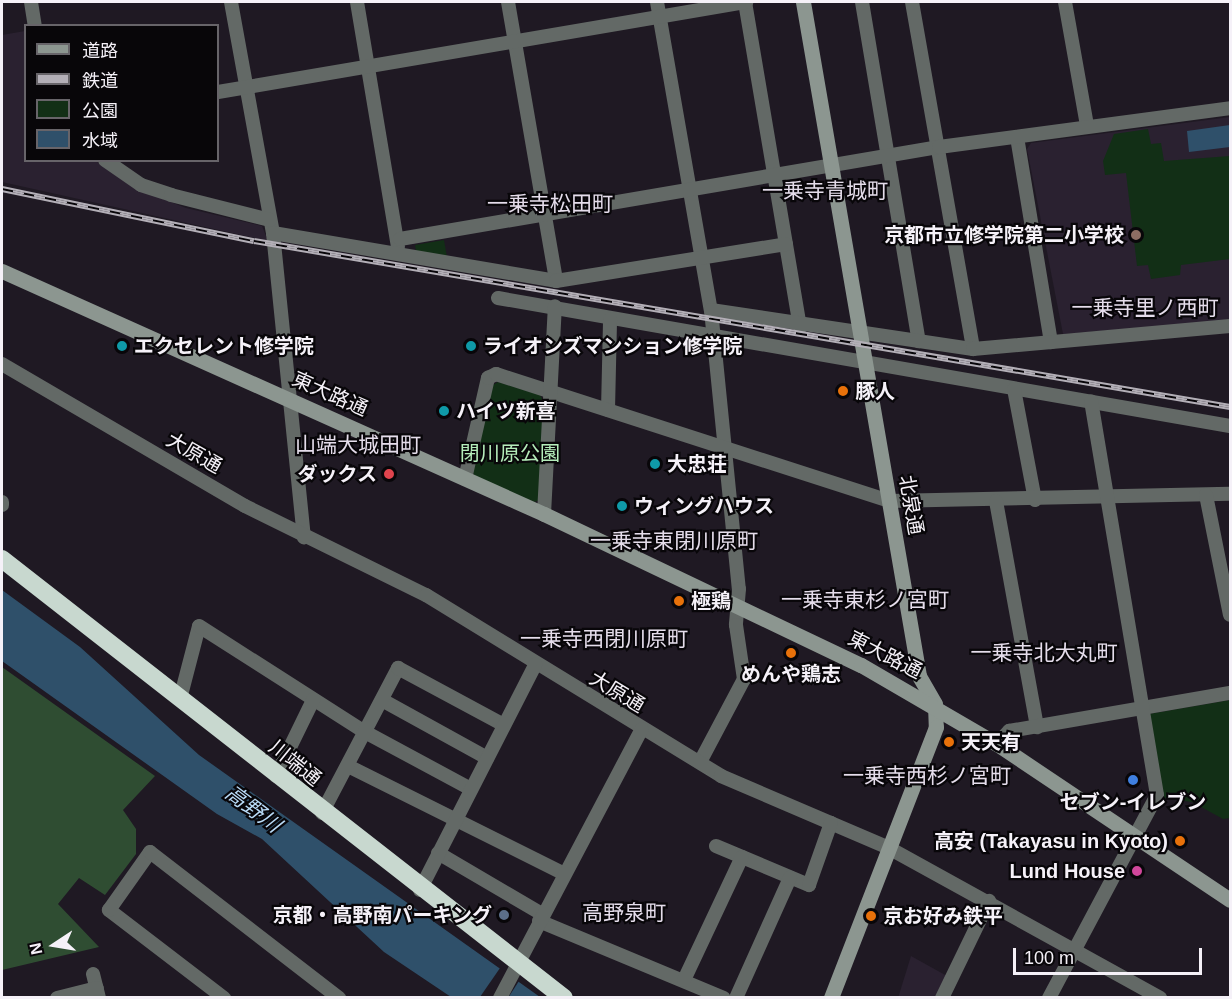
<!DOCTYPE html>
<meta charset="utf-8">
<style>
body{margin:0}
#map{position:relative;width:1232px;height:999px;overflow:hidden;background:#1f1923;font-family:Arial,"Noto Sans JP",sans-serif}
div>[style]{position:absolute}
.built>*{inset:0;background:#2a2130}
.green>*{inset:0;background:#122f16}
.forest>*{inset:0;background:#2f4d32}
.water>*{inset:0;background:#2f506a}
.pier>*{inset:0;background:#1f1923}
.street>*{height:14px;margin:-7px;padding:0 7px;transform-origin:7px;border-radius:7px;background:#636966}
.secondary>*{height:15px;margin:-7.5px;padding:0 7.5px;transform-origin:7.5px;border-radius:7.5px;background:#8c9690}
.highway>*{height:18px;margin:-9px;padding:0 9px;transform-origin:9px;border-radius:9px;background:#c8d8cf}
.rail>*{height:6px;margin-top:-3px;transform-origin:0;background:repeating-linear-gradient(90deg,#080609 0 11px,#b3afb7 0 22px);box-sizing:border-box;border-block:2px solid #b3afb7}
.dots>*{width:16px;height:16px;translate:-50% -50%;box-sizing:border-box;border:3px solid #080609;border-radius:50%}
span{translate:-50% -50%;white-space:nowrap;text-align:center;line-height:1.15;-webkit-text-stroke:4.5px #080609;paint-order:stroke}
.poi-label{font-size:20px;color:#f5f1f8;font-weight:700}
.right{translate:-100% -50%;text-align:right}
.left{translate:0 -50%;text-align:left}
.street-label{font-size:20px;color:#f5f1f8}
.park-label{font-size:20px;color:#b5ecba}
.neighbourhood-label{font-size:21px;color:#e5ddeb}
.water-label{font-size:21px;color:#b9dbf7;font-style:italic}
.frame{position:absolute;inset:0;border:3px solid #f5f1f8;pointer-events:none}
.legend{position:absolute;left:24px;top:24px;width:195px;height:138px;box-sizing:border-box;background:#080609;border:2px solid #676469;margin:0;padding:8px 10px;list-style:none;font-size:18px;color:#f5f1f8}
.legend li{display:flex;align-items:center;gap:12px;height:30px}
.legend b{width:30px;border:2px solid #676469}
.north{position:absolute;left:24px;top:915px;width:60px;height:60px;-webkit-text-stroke:4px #080609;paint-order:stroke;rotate:258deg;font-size:16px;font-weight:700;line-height:24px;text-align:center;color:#f5f1f8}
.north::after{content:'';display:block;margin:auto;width:21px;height:27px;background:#f5f1f8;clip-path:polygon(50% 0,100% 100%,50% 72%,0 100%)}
.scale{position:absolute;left:1013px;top:948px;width:189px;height:27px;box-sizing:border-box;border:3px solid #f5f1f8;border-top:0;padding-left:8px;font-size:18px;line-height:21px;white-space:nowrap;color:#f5f1f8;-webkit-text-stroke:4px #080609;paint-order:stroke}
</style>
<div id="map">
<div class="built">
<div style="clip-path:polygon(25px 31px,26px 160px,96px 161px,148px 193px,186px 208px,262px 226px,268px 241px,2px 182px,2px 35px)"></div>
<div style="clip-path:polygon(1230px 117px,1230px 321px,1063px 334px,1027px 149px,1031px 143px)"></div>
<div style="clip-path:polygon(911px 956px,947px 976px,936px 997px,898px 998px)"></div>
</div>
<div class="green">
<div style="clip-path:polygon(1148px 129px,1151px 144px,1161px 143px,1164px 161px,1230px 156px,1230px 259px,1181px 265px,1180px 275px,1151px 279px,1148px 265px,1137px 266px,1126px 173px,1105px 175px,1103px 161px,1114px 134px)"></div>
<div style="clip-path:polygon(444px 240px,447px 257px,416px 251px,415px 245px)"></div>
<div style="clip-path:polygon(498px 382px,540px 395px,545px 404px,540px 500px,534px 502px,474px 476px,472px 469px,491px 386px)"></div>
<div style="clip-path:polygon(1230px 700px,1230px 818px,1223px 819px,1192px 802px,1164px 798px,1149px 714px)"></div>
</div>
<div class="forest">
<div style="clip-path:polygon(2px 667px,155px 776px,123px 810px,136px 829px,136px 854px,105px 895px,79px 878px,58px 904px,99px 947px,2px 970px)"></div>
</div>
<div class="water">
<div style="clip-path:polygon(1230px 125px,1230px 147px,1189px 152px,1187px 131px)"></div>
<div style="clip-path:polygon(2px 590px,80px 647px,199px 755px,540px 997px,451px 997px,384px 952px,262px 839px,217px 814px,2px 661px)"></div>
</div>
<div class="pier">
<div style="clip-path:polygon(500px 968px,519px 981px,508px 998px,480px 997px)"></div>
</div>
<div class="street">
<div style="left:31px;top:2px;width:24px;rotate:81deg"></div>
<div style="left:231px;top:2px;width:235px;rotate:79.7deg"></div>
<div style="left:273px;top:233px;width:306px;rotate:84.2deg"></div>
<div style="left:357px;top:2px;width:248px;rotate:80.5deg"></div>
<div style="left:508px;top:2px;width:283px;rotate:80.2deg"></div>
<div style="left:657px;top:2px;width:313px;rotate:80.1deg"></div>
<div style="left:711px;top:310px;width:280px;rotate:84.3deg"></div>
<div style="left:739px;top:589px;width:36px;rotate:95deg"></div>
<div style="left:736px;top:625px;width:55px;rotate:81.6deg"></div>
<div style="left:744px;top:679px;width:94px;rotate:117.9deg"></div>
<div style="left:745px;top:2px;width:330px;rotate:80.4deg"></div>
<div style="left:862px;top:2px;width:344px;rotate:80.5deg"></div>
<div style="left:912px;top:2px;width:352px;rotate:80deg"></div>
<div style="left:1065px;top:2px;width:126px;rotate:79.9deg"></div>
<div style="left:218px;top:92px;width:536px;rotate:-9.67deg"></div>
<div style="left:1017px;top:137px;width:208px;rotate:80.6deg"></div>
<div style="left:105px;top:160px;width:44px;rotate:34.8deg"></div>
<div style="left:141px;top:185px;width:32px;rotate:18deg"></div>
<div style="left:171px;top:195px;width:102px;rotate:14.2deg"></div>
<div style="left:273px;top:233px;width:287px;rotate:9.6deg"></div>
<div style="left:556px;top:281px;width:233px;rotate:-9.1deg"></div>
<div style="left:400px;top:239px;width:547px;rotate:-9.69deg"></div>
<div style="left:939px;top:147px;width:294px;rotate:-7.6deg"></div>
<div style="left:498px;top:298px;width:743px;rotate:9.92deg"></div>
<div style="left:711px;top:310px;width:265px;rotate:8.5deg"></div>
<div style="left:973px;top:349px;width:258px;rotate:-5.1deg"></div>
<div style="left:2px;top:364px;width:281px;rotate:30.3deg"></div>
<div style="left:245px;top:506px;width:202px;rotate:26.2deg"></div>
<div style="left:426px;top:595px;width:346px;rotate:31.5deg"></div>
<div style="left:721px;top:776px;width:181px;rotate:23.2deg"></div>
<div style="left:887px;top:847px;width:312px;rotate:28.9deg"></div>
<div style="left:1014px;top:389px;width:113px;rotate:79.3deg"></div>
<div style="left:608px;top:410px;width:91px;rotate:-88.7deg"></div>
<div style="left:465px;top:479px;width:104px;rotate:-77.2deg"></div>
<div style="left:488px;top:378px;width:9px;rotate:-27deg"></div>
<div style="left:496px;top:374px;width:413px;rotate:17.9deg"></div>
<div style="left:889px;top:501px;width:341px;rotate:-1.2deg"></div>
<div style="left:1206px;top:495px;width:122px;rotate:78.7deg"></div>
<div style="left:996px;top:501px;width:230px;rotate:79.7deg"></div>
<div style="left:2px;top:502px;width:3px;rotate:90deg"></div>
<div style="left:544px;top:514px;width:208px;rotate:-87deg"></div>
<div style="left:180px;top:699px;width:75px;rotate:-75.4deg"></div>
<div style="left:199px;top:626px;width:197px;rotate:32.6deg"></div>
<div style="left:365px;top:732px;width:120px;rotate:28.3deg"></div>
<div style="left:382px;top:700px;width:120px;rotate:28.9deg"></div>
<div style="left:997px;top:744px;width:18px;rotate:-47deg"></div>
<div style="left:1009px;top:731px;width:224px;rotate:-9.8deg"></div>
<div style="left:348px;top:766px;width:242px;rotate:26.5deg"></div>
<div style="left:276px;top:776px;width:85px;rotate:-64deg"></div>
<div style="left:322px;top:813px;width:164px;rotate:-62.3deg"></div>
<div style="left:398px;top:668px;width:120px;rotate:28.3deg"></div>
<div style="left:716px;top:846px;width:101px;rotate:22.8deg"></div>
<div style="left:809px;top:885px;width:66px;rotate:-70.5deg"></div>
<div style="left:438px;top:853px;width:121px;rotate:30.4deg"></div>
<div style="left:420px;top:890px;width:253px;rotate:-62.9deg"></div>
<div style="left:539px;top:921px;width:200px;rotate:22.6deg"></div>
<div style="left:93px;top:974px;width:25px;rotate:76deg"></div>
<div style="left:684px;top:980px;width:136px;rotate:-64.8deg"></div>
<div style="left:57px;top:998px;width:41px;rotate:-14deg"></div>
<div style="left:224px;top:998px;width:145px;rotate:-142.6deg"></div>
<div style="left:109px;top:910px;width:71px;rotate:-54.7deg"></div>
<div style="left:150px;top:852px;width:239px;rotate:37.7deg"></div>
<div style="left:500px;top:998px;width:304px;rotate:-62.2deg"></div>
<div style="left:736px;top:998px;width:132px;rotate:-65.8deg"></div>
<div style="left:942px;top:998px;width:108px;rotate:-64.1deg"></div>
<div style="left:1049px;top:998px;width:230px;rotate:-62deg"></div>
<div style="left:1157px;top:795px;width:399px;rotate:-99.5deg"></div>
</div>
<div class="secondary">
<div style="left:803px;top:2px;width:684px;rotate:80.23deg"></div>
<div style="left:919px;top:676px;width:32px;rotate:60deg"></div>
<div style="left:935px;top:704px;width:23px;rotate:88deg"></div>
<div style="left:936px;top:727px;width:291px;rotate:111.2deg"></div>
<div style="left:2px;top:271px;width:594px;rotate:24.15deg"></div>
<div style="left:544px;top:514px;width:351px;rotate:25.5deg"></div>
<div style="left:861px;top:665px;width:157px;rotate:30.2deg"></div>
<div style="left:997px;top:744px;width:280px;rotate:33.8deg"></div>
</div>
<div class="highway">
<div style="left:2px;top:559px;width:713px;rotate:37.99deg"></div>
</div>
<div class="rail">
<div style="left:2px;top:189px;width:257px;rotate:11.7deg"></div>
<div style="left:254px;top:241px;width:990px;rotate:9.65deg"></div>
</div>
<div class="dots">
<div style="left:1136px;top:235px;background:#8d6e63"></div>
<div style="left:122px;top:346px;background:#0f9aa8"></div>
<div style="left:471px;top:346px;background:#0f9aa8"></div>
<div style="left:843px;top:391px;background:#e8710a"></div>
<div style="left:444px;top:411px;background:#0f9aa8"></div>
<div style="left:655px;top:464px;background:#0f9aa8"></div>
<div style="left:389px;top:474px;background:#e0444e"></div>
<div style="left:622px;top:506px;background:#0f9aa8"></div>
<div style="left:679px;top:601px;background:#e8710a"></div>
<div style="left:791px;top:653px;background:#e8710a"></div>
<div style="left:949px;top:742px;background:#e8710a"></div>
<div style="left:1133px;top:780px;background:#3f7fe0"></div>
<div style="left:1180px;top:841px;background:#e8710a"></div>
<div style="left:1137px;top:871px;background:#d1479c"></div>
<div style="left:504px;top:915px;background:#5c6f8a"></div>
<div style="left:871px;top:916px;background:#e8710a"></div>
</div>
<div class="poi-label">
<span class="right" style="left:1124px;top:235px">京都市立修学院第二小学校</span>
<span class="left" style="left:134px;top:346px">エクセレント修学院</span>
<span class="left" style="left:483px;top:346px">ライオンズマンション修学院</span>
<span class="left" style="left:855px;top:391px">豚人</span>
<span class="left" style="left:456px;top:411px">ハイツ新喜</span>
<span class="left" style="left:667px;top:464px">大忠荘</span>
<span class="right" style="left:377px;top:474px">ダックス</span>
<span class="left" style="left:634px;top:506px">ウィングハウス</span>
<span class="left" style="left:691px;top:601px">極鶏</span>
<span style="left:791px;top:674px">めんや鶏志</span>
<span class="left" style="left:961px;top:742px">天天有</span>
<span style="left:1133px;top:802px">セブン-イレブン</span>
<span class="right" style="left:1168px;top:841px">高安 (Takayasu in Kyoto)</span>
<span class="right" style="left:1125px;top:871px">Lund House</span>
<span class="right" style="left:492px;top:915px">京都・高野南パーキング</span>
<span class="left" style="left:883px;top:916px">京お好み鉄平</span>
</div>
<div class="street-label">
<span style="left:330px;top:394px;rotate:24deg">東大路通</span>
<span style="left:194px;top:453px;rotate:30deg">大原通</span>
<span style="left:911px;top:505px;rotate:80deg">北泉通</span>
<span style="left:885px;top:655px;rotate:27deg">東大路通</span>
<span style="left:617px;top:692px;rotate:31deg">大原通</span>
<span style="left:295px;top:763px;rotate:39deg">川端通</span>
</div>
<div class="park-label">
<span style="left:510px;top:453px">閉川原公園</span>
</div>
<div class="neighbourhood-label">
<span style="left:825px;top:191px">一乗寺青城町</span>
<span style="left:550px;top:204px">一乗寺松田町</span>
<span style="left:1145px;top:308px">一乗寺里ノ西町</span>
<span style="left:358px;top:445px">山端大城田町</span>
<span style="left:674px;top:541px">一乗寺東閉川原町</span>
<span style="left:865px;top:600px">一乗寺東杉ノ宮町</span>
<span style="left:604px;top:639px">一乗寺西閉川原町</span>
<span style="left:1044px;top:653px">一乗寺北大丸町</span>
<span style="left:927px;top:776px">一乗寺西杉ノ宮町</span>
<span style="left:624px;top:913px">高野泉町</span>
</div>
<div class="water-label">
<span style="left:253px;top:809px;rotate:37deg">高野川</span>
</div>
<div class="frame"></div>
<ul class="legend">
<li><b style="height:8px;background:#8c9690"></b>道路</li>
<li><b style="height:8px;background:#b3afb7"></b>鉄道</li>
<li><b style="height:16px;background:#122f16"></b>公園</li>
<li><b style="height:16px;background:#2f506a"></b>水域</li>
</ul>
<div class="north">N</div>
<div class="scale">100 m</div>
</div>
